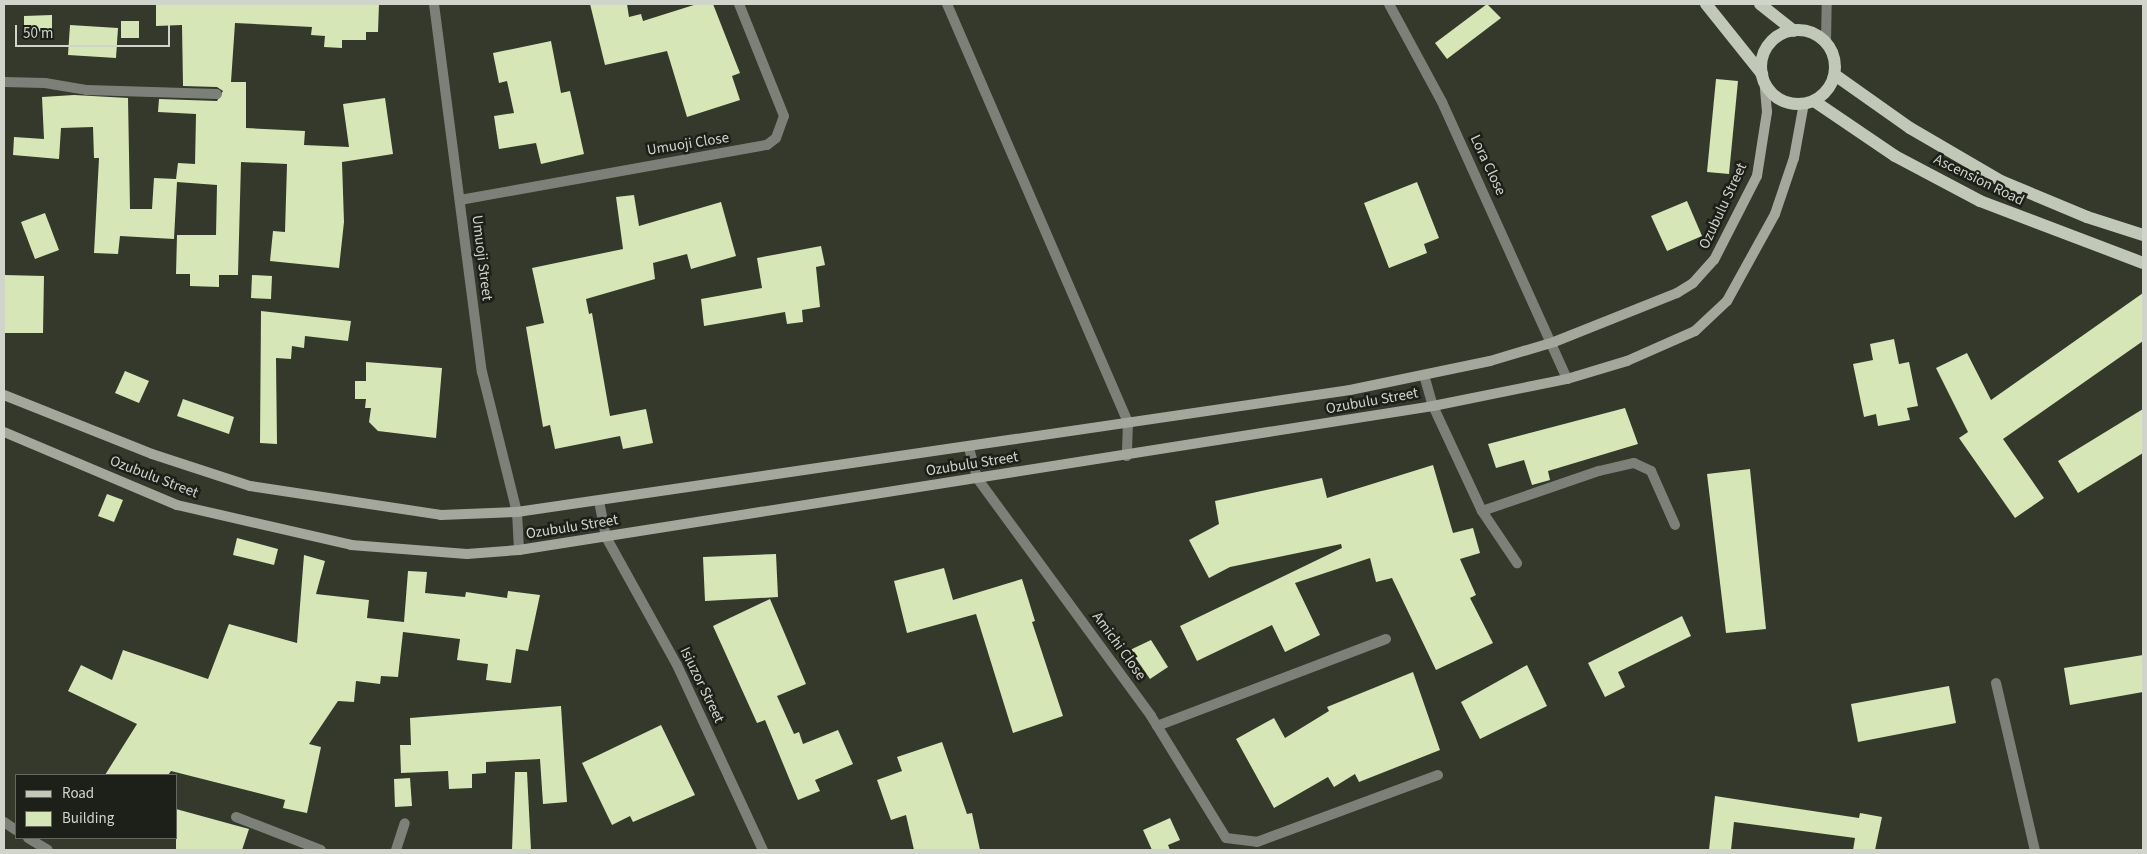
<!DOCTYPE html>
<style>
body{margin:0}
#map{position:relative;width:2147px;height:854px;overflow:hidden;background:#34392b;font-family:"Source Sans 3",sans-serif}
div>[style]{position:absolute}
.building>*{inset:0;background:#d6e6b7}
.service>*{height:10px;margin:-5px;padding:0 5px;transform-origin:5px;border-radius:5px;background:#7d8078}
.minor>*{height:10px;margin:-5px;padding:0 5px;transform-origin:5px;border-radius:5px;background:#7d8078}
.secondary>*{height:10px;margin:-5px;padding:0 5px;transform-origin:5px;border-radius:5px;background:#a4a89c}
.primary>*{height:12px;margin:-6px;padding:0 6px;transform-origin:6px;border-radius:6px;background:#c2c8b8}
.primary>.ring{margin:-6px;padding:0;box-sizing:content-box;background:none;border:12px solid #c2c8b8;border-radius:50%}
span{translate:-50% -50%;white-space:nowrap;text-align:center;line-height:1.15;-webkit-text-stroke:5px #1d1f19;paint-order:stroke}
.street-label{font-size:15px;color:#d1d4cb}
.frame{position:absolute;inset:0;border:5px solid #d1d4cb;pointer-events:none}
.legend{position:absolute;left:15px;top:774px;width:162px;height:65px;box-sizing:border-box;background:#1d1f19;border:1px solid #656760;margin:0;padding:6px 9px;list-style:none;font-size:15px;color:#d1d4cb}
.legend li{display:flex;align-items:center;gap:10px;height:25px}
.legend b{width:25px;border:1px solid #656760}
.scale{position:absolute;left:15px;top:25px;width:155px;height:22px;box-sizing:border-box;border:2px solid #d1d4cb;border-top:0;padding-left:6px;font-size:15px;line-height:18px;white-space:nowrap;color:#d1d4cb;-webkit-text-stroke:4px #1d1f19;paint-order:stroke}
</style>
<div id="map">
<div class="building">
<div style="clip-path:polygon(156px 4px,379px 4px,378px 32px,366px 32px,366px 40px,342px 40px,342px 48px,324px 47px,325px 36px,311px 35px,312px 27px,235px 23px,231px 82px,246px 82px,246px 128px,305px 131px,304px 145px,349px 147px,343px 104px,385px 98px,393px 154px,342px 162px,344px 222px,339px 268px,270px 261px,273px 231px,285px 232px,287px 164px,241px 162px,238px 275px,219px 275px,219px 287px,190px 286px,190px 274px,176px 274px,177px 235px,216px 235px,217px 185px,177px 182px,174px 239px,120px 236px,118px 254px,94px 253px,99px 158px,94px 158px,93px 127px,61px 128px,59px 159px,13px 155px,14px 137px,44px 139px,42px 97px,74px 95px,128px 98px,130px 209px,152px 209px,154px 178px,176px 179px,178px 163px,195px 164px,196px 114px,158px 112px,159px 99px,217px 101px,223px 91px,217px 87px,183px 86px,182px 25px,156px 26px)"></div>
<div style="clip-path:polygon(590px 4px,627px 4px,629px 17px,641px 14px,643px 21px,697px 4px,713px 4px,740px 73px,732px 76px,740px 100px,687px 117px,667px 51px,605px 65px)"></div>
<div style="clip-path:polygon(1487px 4px,1501px 18px,1447px 59px,1435px 43px)"></div>
<div style="clip-path:polygon(52px 15px,52px 31px,24px 32px,24px 16px)"></div>
<div style="clip-path:polygon(121px 21px,139px 21px,139px 38px,121px 38px)"></div>
<div style="clip-path:polygon(70px 25px,118px 28px,116px 58px,68px 55px)"></div>
<div style="clip-path:polygon(551px 41px,561px 93px,570px 91px,584px 154px,541px 164px,536px 143px,499px 149px,494px 116px,514px 113px,507px 81px,499px 83px,493px 53px)"></div>
<div style="clip-path:polygon(1716px 79px,1738px 81px,1729px 174px,1707px 172px)"></div>
<div style="clip-path:polygon(1417px 182px,1439px 238px,1424px 244px,1427px 253px,1389px 268px,1364px 203px)"></div>
<div style="clip-path:polygon(634px 195px,639px 226px,721px 202px,736px 256px,691px 269px,687px 254px,653px 263px,655px 279px,586px 299px,589px 314px,592px 313px,610px 416px,646px 409px,653px 443px,623px 449px,620px 436px,555px 449px,550px 425px,543px 427px,526px 327px,544px 323px,532px 268px,623px 249px,616px 197px)"></div>
<div style="clip-path:polygon(1687px 201px,1702px 236px,1667px 251px,1651px 216px)"></div>
<div style="clip-path:polygon(45px 213px,59px 250px,35px 259px,21px 222px)"></div>
<div style="clip-path:polygon(821px 246px,825px 265px,816px 267px,820px 307px,802px 310px,803px 322px,787px 324px,785px 312px,704px 326px,701px 299px,762px 288px,757px 258px)"></div>
<div style="clip-path:polygon(4px 275px,44px 276px,43px 333px,4px 333px)"></div>
<div style="clip-path:polygon(252px 275px,272px 276px,271px 299px,251px 298px)"></div>
<div style="clip-path:polygon(2143px 293px,2143px 341px,2003px 439px,2044px 498px,2015px 518px,1959px 438px,1968px 432px,1936px 368px,1967px 353px,1991px 400px)"></div>
<div style="clip-path:polygon(261px 311px,351px 321px,348px 341px,305px 336px,304px 348px,292px 346px,291px 359px,276px 358px,277px 444px,260px 443px)"></div>
<div style="clip-path:polygon(1894px 339px,1899px 364px,1909px 362px,1918px 406px,1907px 408px,1910px 420px,1878px 426px,1876px 414px,1864px 417px,1853px 364px,1873px 360px,1870px 344px)"></div>
<div style="clip-path:polygon(366px 362px,442px 368px,436px 438px,378px 431px,369px 422px,371px 408px,365px 408px,366px 399px,355px 399px,355px 381px,366px 381px)"></div>
<div style="clip-path:polygon(125px 371px,149px 381px,139px 403px,115px 393px)"></div>
<div style="clip-path:polygon(183px 399px,234px 417px,229px 434px,177px 416px)"></div>
<div style="clip-path:polygon(1625px 408px,1638px 444px,1548px 471px,1550px 480px,1532px 485px,1524px 460px,1496px 468px,1488px 444px)"></div>
<div style="clip-path:polygon(2143px 409px,2143px 453px,2078px 493px,2058px 461px)"></div>
<div style="clip-path:polygon(1433px 465px,1453px 533px,1473px 528px,1480px 553px,1460px 559px,1476px 595px,1470px 598px,1493px 643px,1436px 670px,1392px 578px,1376px 582px,1370px 558px,1295px 583px,1320px 635px,1285px 652px,1272px 625px,1197px 661px,1180px 626px,1342px 548px,1341px 544px,1230px 567px,1209px 578px,1189px 540px,1219px 524px,1215px 501px,1322px 478px,1327px 498px)"></div>
<div style="clip-path:polygon(1750px 469px,1766px 629px,1726px 633px,1707px 474px)"></div>
<div style="clip-path:polygon(107px 494px,123px 500px,114px 522px,98px 516px)"></div>
<div style="clip-path:polygon(237px 538px,278px 549px,274px 565px,233px 555px)"></div>
<div style="clip-path:polygon(776px 554px,778px 597px,705px 601px,703px 557px)"></div>
<div style="clip-path:polygon(304px 555px,325px 561px,316px 594px,369px 600px,367px 618px,404px 622px,408px 571px,427px 572px,425px 593px,465px 597px,466px 592px,507px 598px,508px 591px,540px 595px,528px 651px,516px 649px,511px 683px,486px 680px,488px 664px,457px 660px,460px 639px,403px 632px,398px 677px,381px 676px,380px 684px,356px 681px,354px 702px,338px 701px,309px 744px,321px 747px,307px 813px,283px 808px,285px 800px,171px 771px,168px 775px,105px 775px,137px 724px,68px 691px,81px 665px,112px 680px,123px 650px,208px 679px,229px 624px,297px 643px)"></div>
<div style="clip-path:polygon(944px 568px,953px 600px,1022px 579px,1035px 621px,1032px 622px,1063px 716px,1013px 733px,976px 614px,907px 633px,894px 581px)"></div>
<div style="clip-path:polygon(770px 599px,806px 684px,777px 696px,794px 734px,799px 732px,803px 744px,838px 730px,853px 764px,815px 780px,820px 791px,798px 800px,765px 720px,757px 723px,713px 626px)"></div>
<div style="clip-path:polygon(1682px 616px,1691px 636px,1618px 672px,1625px 687px,1605px 697px,1588px 663px)"></div>
<div style="clip-path:polygon(1151px 640px,1168px 667px,1150px 679px,1130px 650px)"></div>
<div style="clip-path:polygon(2143px 655px,2143px 692px,2070px 705px,2064px 668px)"></div>
<div style="clip-path:polygon(1527px 665px,1547px 706px,1480px 739px,1461px 702px)"></div>
<div style="clip-path:polygon(1413px 672px,1440px 750px,1359px 782px,1355px 774px,1334px 787px,1328px 777px,1274px 808px,1236px 739px,1274px 718px,1285px 738px,1329px 711px,1327px 707px)"></div>
<div style="clip-path:polygon(1949px 686px,1956px 723px,1858px 742px,1851px 704px)"></div>
<div style="clip-path:polygon(561px 706px,567px 802px,543px 804px,540px 759px,486px 762px,486px 773px,472px 774px,472px 788px,449px 789px,448px 771px,401px 773px,400px 745px,411px 745px,410px 718px)"></div>
<div style="clip-path:polygon(661px 725px,695px 795px,633px 822px,630px 816px,612px 825px,582px 763px)"></div>
<div style="clip-path:polygon(942px 742px,967px 814px,972px 813px,980px 850px,914px 850px,906px 815px,891px 820px,877px 780px,902px 771px,897px 757px)"></div>
<div style="clip-path:polygon(515px 772px,527px 772px,531px 850px,512px 850px)"></div>
<div style="clip-path:polygon(410px 778px,412px 806px,395px 807px,394px 779px)"></div>
<div style="clip-path:polygon(1715px 796px,1859px 818px,1860px 813px,1882px 817px,1875px 850px,1853px 850px,1855px 838px,1734px 822px,1731px 850px,1709px 850px)"></div>
<div style="clip-path:polygon(176px 809px,249px 829px,242px 850px,176px 850px)"></div>
<div style="clip-path:polygon(1170px 818px,1180px 840px,1168px 845px,1170px 850px,1152px 850px,1143px 830px)"></div>
</div>
<div class="service">
<div style="left:1424px;top:375px;width:32px;rotate:74deg"></div>
<div style="left:1433px;top:406px;width:116px;rotate:65deg"></div>
<div style="left:1482px;top:511px;width:63px;rotate:56.1deg"></div>
<div style="left:1482px;top:511px;width:124px;rotate:-18.9deg"></div>
<div style="left:1599px;top:471px;width:36px;rotate:-13deg"></div>
<div style="left:1634px;top:463px;width:19px;rotate:25deg"></div>
<div style="left:1651px;top:471px;width:59px;rotate:66deg"></div>
<div style="left:236px;top:817px;width:91px;rotate:21.2deg"></div>
</div>
<div class="minor">
<div style="left:434px;top:4px;width:371px;rotate:82.6deg"></div>
<div style="left:482px;top:372px;width:144px;rotate:76deg"></div>
<div style="left:517px;top:512px;width:38px;rotate:87deg"></div>
<div style="left:947px;top:4px;width:456px;rotate:66.6deg"></div>
<div style="left:1128px;top:422px;width:34px;rotate:92deg"></div>
<div style="left:1389px;top:4px;width:111px;rotate:61.6deg"></div>
<div style="left:1442px;top:102px;width:304px;rotate:65.7deg"></div>
<div style="left:1826px;top:43px;width:39px;rotate:-89deg"></div>
<div style="left:4px;top:82px;width:41px;rotate:1.4deg"></div>
<div style="left:45px;top:83px;width:43px;rotate:9.5deg"></div>
<div style="left:87px;top:90px;width:130px;rotate:1.8deg"></div>
<div style="left:460px;top:200px;width:312px;rotate:-10.2deg"></div>
<div style="left:767px;top:145px;width:11px;rotate:-38deg"></div>
<div style="left:776px;top:138px;width:23px;rotate:-70deg"></div>
<div style="left:784px;top:116px;width:121px;rotate:-111.9deg"></div>
<div style="left:969px;top:448px;width:31px;rotate:75deg"></div>
<div style="left:977px;top:478px;width:295px;rotate:53.8deg"></div>
<div style="left:1151px;top:716px;width:143px;rotate:58.4deg"></div>
<div style="left:1226px;top:838px;width:31px;rotate:7deg"></div>
<div style="left:1257px;top:842px;width:193px;rotate:-20.3deg"></div>
<div style="left:599px;top:501px;width:37px;rotate:79deg"></div>
<div style="left:606px;top:537px;width:146px;rotate:61deg"></div>
<div style="left:677px;top:665px;width:204px;rotate:65.1deg"></div>
<div style="left:1996px;top:683px;width:171px;rotate:76.9deg"></div>
<div style="left:1157px;top:726px;width:245px;rotate:-20.8deg"></div>
<div style="left:4px;top:822px;width:14px;rotate:34deg"></div>
<div style="left:28px;top:838px;width:23px;rotate:31deg"></div>
<div style="left:396px;top:850px;width:28px;rotate:-72deg"></div>
</div>
<div class="secondary">
<div style="left:4px;top:395px;width:159px;rotate:21.7deg"></div>
<div style="left:152px;top:454px;width:103px;rotate:18.1deg"></div>
<div style="left:250px;top:486px;width:193px;rotate:8.6deg"></div>
<div style="left:441px;top:515px;width:76px;rotate:-2.3deg"></div>
<div style="left:517px;top:512px;width:842px;rotate:-8.33deg"></div>
<div style="left:1350px;top:390px;width:143px;rotate:-11.7deg"></div>
<div style="left:1490px;top:361px;width:67px;rotate:-16.5deg"></div>
<div style="left:1554px;top:342px;width:132px;rotate:-21.7deg"></div>
<div style="left:1677px;top:293px;width:19px;rotate:-32deg"></div>
<div style="left:1693px;top:283px;width:31px;rotate:-48deg"></div>
<div style="left:1714px;top:260px;width:94px;rotate:-62.9deg"></div>
<div style="left:1757px;top:176px;width:65px;rotate:-81.1deg"></div>
<div style="left:1767px;top:112px;width:32px;rotate:-95deg"></div>
<div style="left:4px;top:432px;width:188px;rotate:22.9deg"></div>
<div style="left:177px;top:505px;width:179px;rotate:12.9deg"></div>
<div style="left:351px;top:545px;width:116px;rotate:4.4deg"></div>
<div style="left:467px;top:554px;width:52px;rotate:-4.4deg"></div>
<div style="left:519px;top:550px;width:925px;rotate:-8.95deg"></div>
<div style="left:1433px;top:406px;width:137px;rotate:-11.4deg"></div>
<div style="left:1567px;top:379px;width:63px;rotate:-16.7deg"></div>
<div style="left:1627px;top:361px;width:74px;rotate:-23.8deg"></div>
<div style="left:1695px;top:331px;width:44px;rotate:-43.2deg"></div>
<div style="left:1727px;top:301px;width:99px;rotate:-61.1deg"></div>
<div style="left:1775px;top:214px;width:59px;rotate:-71.3deg"></div>
<div style="left:1794px;top:158px;width:56px;rotate:-79.7deg"></div>
</div>
<div class="primary">
<div style="left:1706px;top:4px;width:90px;rotate:51.3deg"></div>
<div style="left:1760px;top:4px;width:43px;rotate:38.5deg"></div>
<div class="ring" style="left:1761px;top:30px;width:62px;height:62px"></div>
<div style="left:1835px;top:75px;width:92px;rotate:35.2deg"></div>
<div style="left:1910px;top:128px;width:105px;rotate:30.2deg"></div>
<div style="left:2001px;top:181px;width:93px;rotate:22.7deg"></div>
<div style="left:2087px;top:217px;width:59px;rotate:17.8deg"></div>
<div style="left:1814px;top:101px;width:98px;rotate:34.2deg"></div>
<div style="left:1895px;top:156px;width:96px;rotate:27.9deg"></div>
<div style="left:1980px;top:201px;width:174px;rotate:20.8deg"></div>
</div>
<div class="street-label">
<span style="left:688px;top:144px;rotate:-9deg">Umuoji Close</span>
<span style="left:1488px;top:165px;rotate:65deg">Lora Close</span>
<span style="left:1979px;top:180px;rotate:26deg">Ascension Road</span>
<span style="left:1723px;top:206px;rotate:-65deg">Ozubulu Street</span>
<span style="left:482px;top:258px;rotate:83deg">Umuoji Street</span>
<span style="left:1372px;top:401px;rotate:-10deg">Ozubulu Street</span>
<span style="left:972px;top:464px;rotate:-9deg">Ozubulu Street</span>
<span style="left:154px;top:477px;rotate:21deg">Ozubulu Street</span>
<span style="left:572px;top:527px;rotate:-9deg">Ozubulu Street</span>
<span style="left:1119px;top:646px;rotate:54deg">Amichi Close</span>
<span style="left:702px;top:685px;rotate:64deg">Isiuzor Street</span>
</div>
<div class="frame"></div>
<ul class="legend">
<li><b style="height:6px;background:#c2c8b8"></b>Road</li>
<li><b style="height:14px;background:#d6e6b7"></b>Building</li>
</ul>
<div class="scale">50 m</div>
</div>
